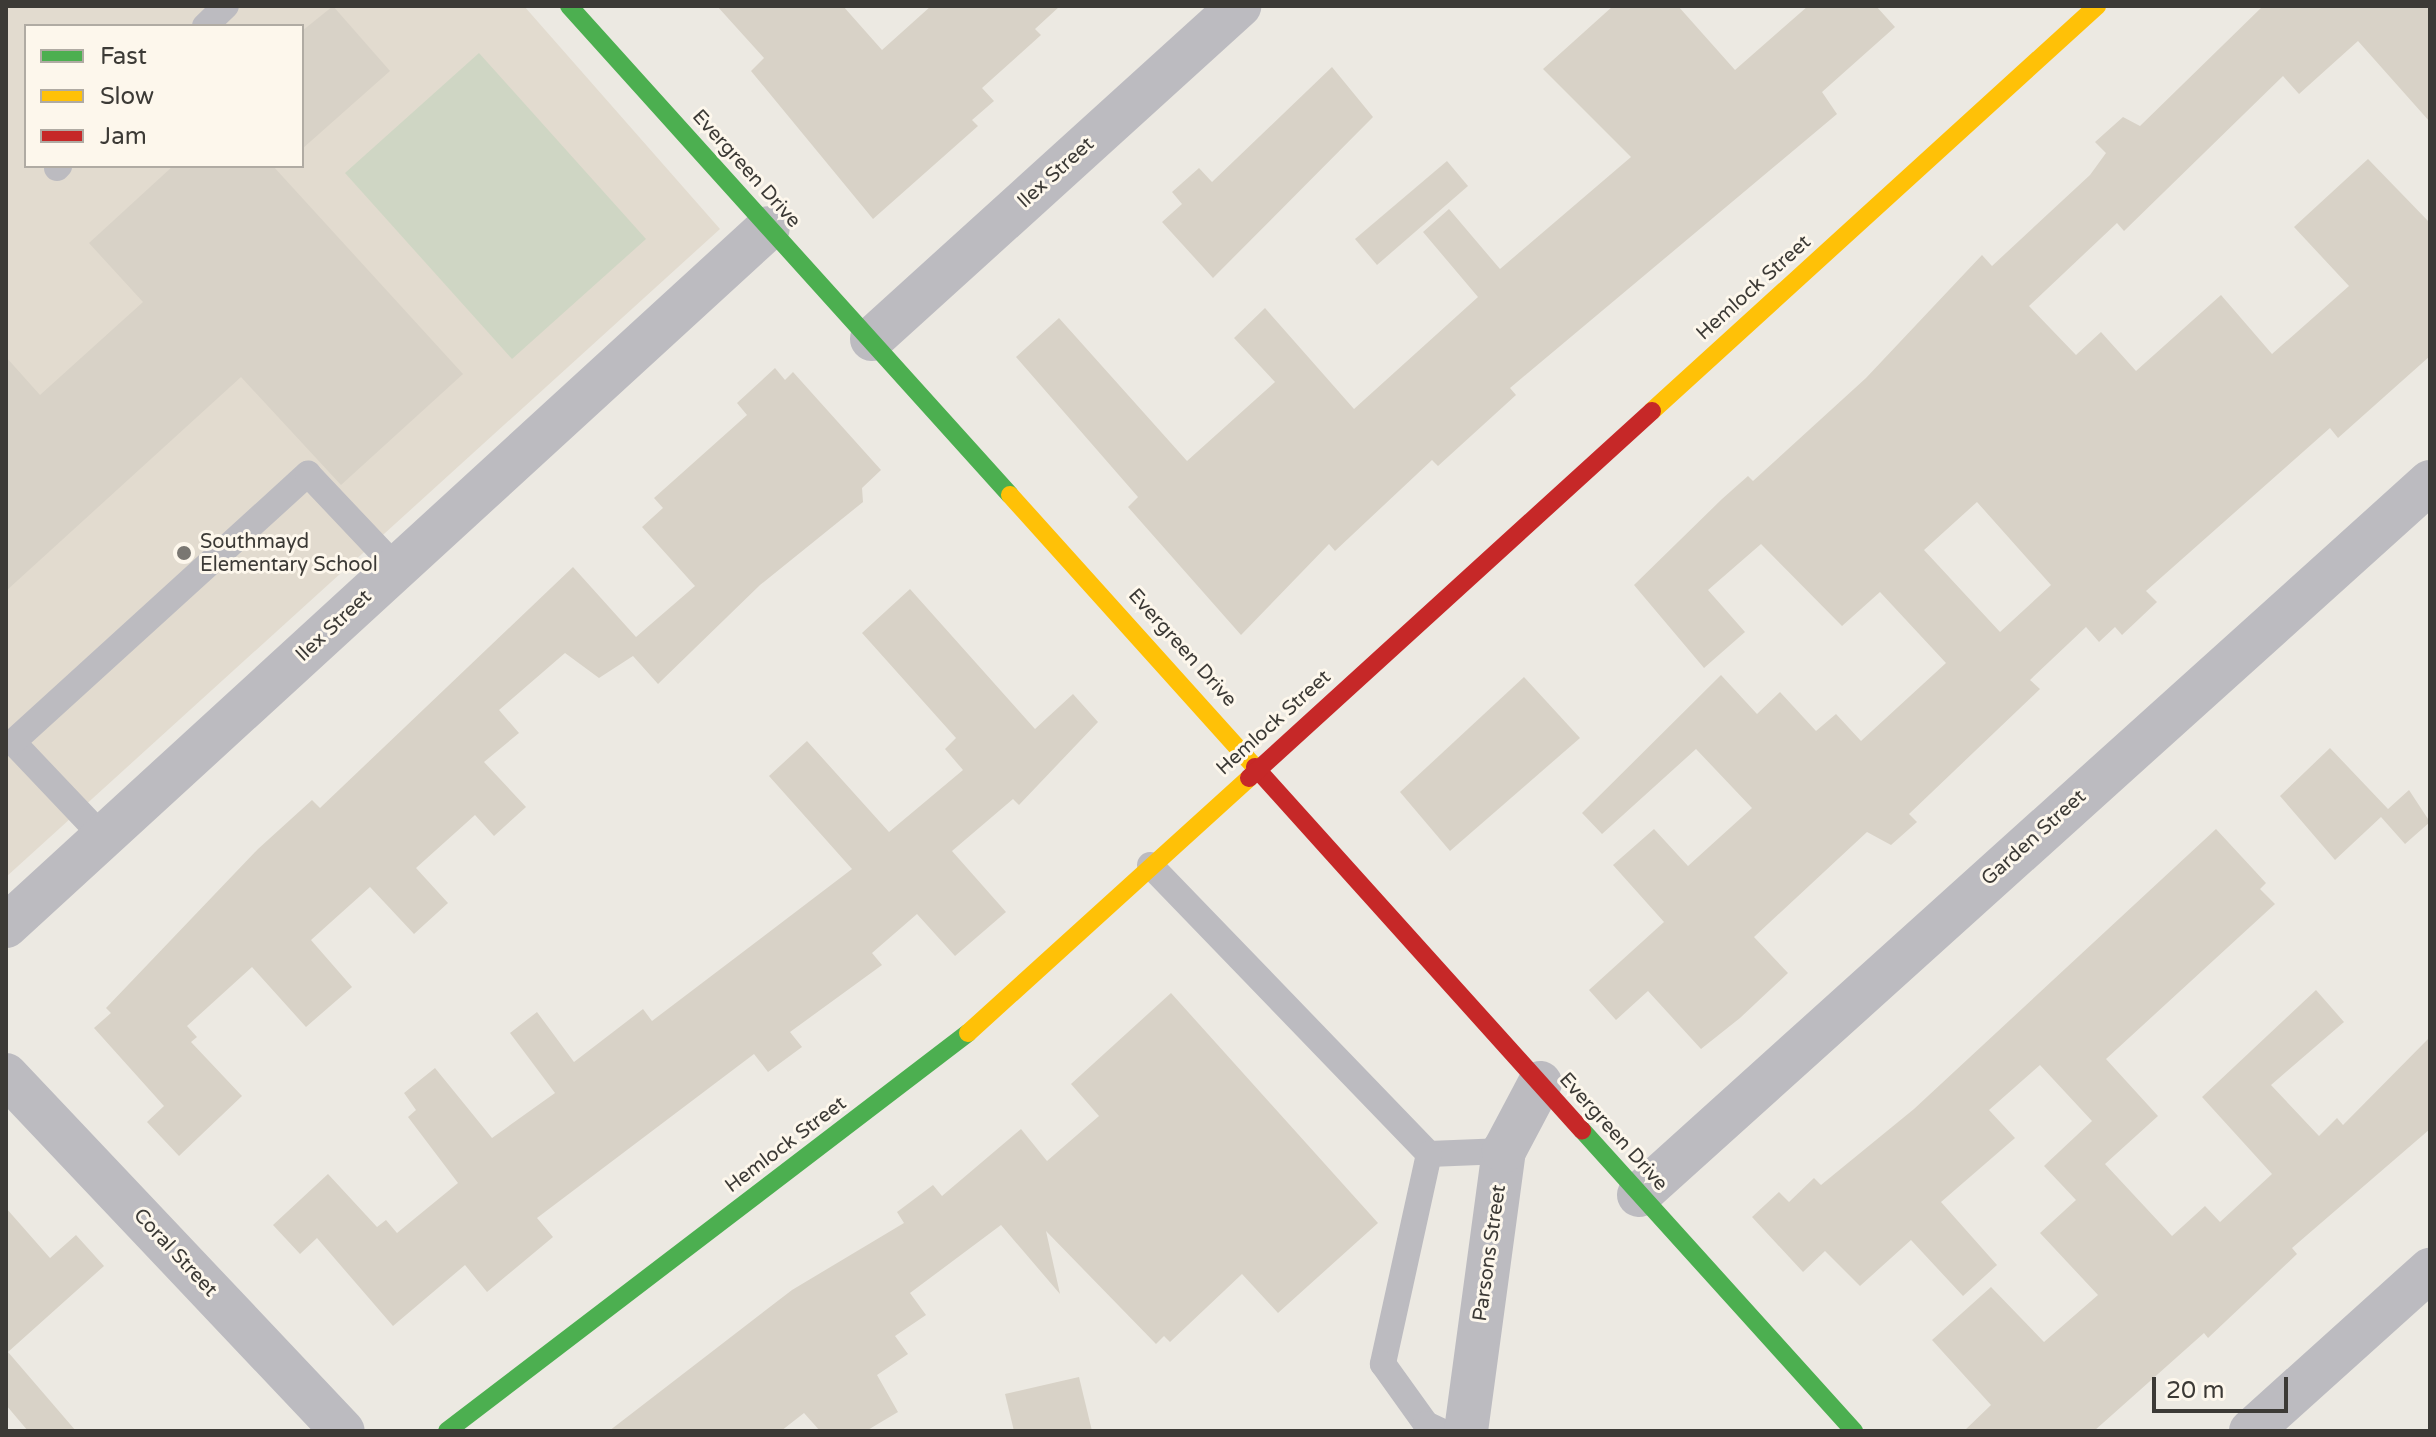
<!DOCTYPE html>
<style>
body{margin:0}
#map{position:relative;width:2436px;height:1437px;overflow:hidden;background:#ece9e2;font-family:"Varela Round",sans-serif}
div>[style]{position:absolute}
.built>*{inset:0;background:#e2dbcf}
.green>*{inset:0;background:#cfd6c4}
.building>*{inset:0;background:#d8d2c7}
.lane>*{height:26px;margin:-13px;padding:0 13px;transform-origin:13px;border-radius:13px;background:#bcbbc0}
.street>*{height:44px;margin:-22px;padding:0 22px;transform-origin:22px;border-radius:22px;background:#bcbbc0}
.fast>*{height:18px;margin:-9px;padding:0 9px;transform-origin:9px;border-radius:9px;background:#4caf50}
.slow>*{height:18px;margin:-9px;padding:0 9px;transform-origin:9px;border-radius:9px;background:#ffc107}
.jam>*{height:18px;margin:-9px;padding:0 9px;transform-origin:9px;border-radius:9px;background:#c62828}
.dots>*{width:22px;height:22px;translate:-50% -50%;box-sizing:border-box;border:4px solid #fdf7ec;border-radius:50%}
span{translate:-50% -50%;white-space:nowrap;text-align:center;line-height:1.15;-webkit-text-stroke:6px #fdf7ec;paint-order:stroke}
.street-label{font-size:20px;color:#3c3a36}
.poi-label{font-size:20px;color:#3c3a36}
.left{translate:0 -50%;text-align:left}
.frame{position:absolute;inset:0;border:8px solid #3c3a36;pointer-events:none}
.legend{position:absolute;left:24px;top:24px;width:280px;height:144px;box-sizing:border-box;background:#fdf7ec;border:2px solid #b0aba3;margin:0;padding:10px 14px;list-style:none;font-size:24px;color:#3c3a36}
.legend li{display:flex;align-items:center;gap:16px;height:40px}
.legend b{width:40px;border:2px solid #b0aba3}
.scale{position:absolute;left:2152px;top:1377px;width:136px;height:36px;box-sizing:border-box;border:4px solid #3c3a36;border-top:0;padding-left:10px;font-size:24px;line-height:28px;white-space:nowrap;color:#3c3a36;-webkit-text-stroke:6px #fdf7ec;paint-order:stroke}
</style>
<div id="map">
<div class="built">
<div style="clip-path:polygon(evenodd,6px 6px,524px 6px,720px 229px,6px 877px,6px 6px,26px 26px,302px 26px,302px 166px,26px 166px,26px 26px)"></div>
</div>
<div class="green">
<div style="clip-path:polygon(479px 53px,646px 239px,512px 359px,345px 173px)"></div>
</div>
<div class="building">
<div style="clip-path:polygon(333px 6px,390px 71px,302px 149px,302px 31px)"></div>
<div style="clip-path:polygon(717px 6px,843px 6px,882px 50px,931px 6px,1060px 6px,1035px 29px,1041px 35px,982px 88px,994px 101px,972px 120px,978px 126px,873px 219px,751px 71px,764px 58px)"></div>
<div style="clip-path:polygon(1613px 6px,1678px 6px,1735px 70px,1808px 6px,1876px 6px,1895px 27px,1822px 92px,1837px 114px,1510px 388px,1516px 395px,1438px 466px,1432px 460px,1335px 551px,1329px 544px,1241px 635px,1128px 507px,1138px 497px,1016px 357px,1059px 318px,1187px 461px,1275px 382px,1234px 338px,1265px 308px,1354px 409px,1478px 297px,1423px 232px,1449px 209px,1500px 269px,1631px 157px,1543px 69px)"></div>
<div style="clip-path:polygon(evenodd,2263px 6px,2430px 6px,2430px 122px,2358px 41px,2299px 94px,2283px 76px,2124px 231px,2117px 223px,2029px 306px,2076px 355px,2101px 332px,2136px 371px,2221px 295px,2272px 354px,2349px 286px,2294px 227px,2368px 159px,2430px 223px,2430px 356px,2338px 438px,2330px 428px,2146px 591px,2157px 602px,2122px 635px,2115px 627px,2099px 642px,2086px 627px,2030px 680px,2040px 689px,1909px 814px,1917px 822px,1891px 845px,1867px 832px,1754px 937px,1788px 973px,1740px 1018px,1701px 1049px,1648px 991px,1616px 1020px,1589px 990px,1664px 922px,1613px 865px,1654px 829px,1688px 866px,1752px 808px,1696px 749px,1602px 834px,1582px 813px,1721px 675px,1757px 714px,1780px 692px,1816px 731px,1836px 714px,1861px 741px,1946px 663px,1880px 592px,1842px 626px,1761px 544px,1708px 590px,1745px 632px,1704px 668px,1634px 585px,1722px 499px,1748px 476px,1753px 481px,1866px 378px,1982px 255px,1992px 266px,2090px 175px,2106px 153px,2095px 142px,2123px 117px,2140px 126px,2263px 6px,1977px 502px,2051px 585px,2000px 632px,1924px 550px,1977px 502px)"></div>
<div style="clip-path:polygon(1332px 67px,1373px 117px,1213px 278px,1162px 222px,1182px 204px,1172px 192px,1199px 168px,1212px 182px)"></div>
<div style="clip-path:polygon(1447px 161px,1468px 186px,1377px 265px,1355px 239px)"></div>
<div style="clip-path:polygon(173px 166px,273px 166px,463px 374px,341px 485px,241px 377px,6px 591px,6px 357px,40px 395px,143px 302px,89px 243px)"></div>
<div style="clip-path:polygon(775px 368px,785px 380px,793px 372px,881px 470px,862px 488px,863px 502px,760px 585px,658px 684px,633px 656px,599px 678px,565px 653px,499px 710px,519px 733px,484px 762px,526px 807px,494px 836px,475px 815px,416px 868px,448px 903px,414px 934px,370px 887px,311px 940px,352px 987px,306px 1027px,252px 967px,187px 1026px,197px 1037px,191px 1042px,242px 1096px,179px 1156px,147px 1122px,164px 1106px,94px 1028px,111px 1013px,106px 1008px,258px 849px,312px 800px,320px 808px,573px 567px,636px 637px,695px 586px,642px 527px,663px 508px,654px 498px,747px 415px,737px 403px)"></div>
<div style="clip-path:polygon(910px 589px,1035px 729px,1073px 694px,1098px 722px,1019px 805px,1013px 799px,952px 851px,1006px 912px,955px 956px,917px 914px,872px 953px,882px 965px,790px 1032px,802px 1047px,768px 1072px,754px 1054px,537px 1218px,553px 1237px,487px 1292px,465px 1265px,393px 1326px,317px 1238px,300px 1254px,273px 1225px,328px 1174px,377px 1227px,386px 1220px,397px 1233px,458px 1183px,408px 1117px,416px 1110px,404px 1093px,435px 1068px,492px 1138px,555px 1093px,510px 1033px,537px 1012px,574px 1062px,643px 1009px,652px 1021px,852px 869px,769px 776px,807px 741px,889px 832px,963px 770px,945px 749px,956px 738px,862px 633px)"></div>
<div style="clip-path:polygon(1524px 677px,1580px 738px,1450px 851px,1400px 792px)"></div>
<div style="clip-path:polygon(2330px 748px,2388px 809px,2409px 790px,2430px 822px,2405px 844px,2381px 817px,2335px 860px,2280px 796px)"></div>
<div style="clip-path:polygon(2216px 829px,2266px 883px,2260px 889px,2275px 904px,2106px 1059px,2158px 1116px,2105px 1164px,2172px 1236px,2205px 1206px,2220px 1222px,2272px 1174px,2202px 1097px,2316px 990px,2344px 1022px,2271px 1085px,2319px 1136px,2337px 1118px,2343px 1125px,2430px 1037px,2430px 1129px,2292px 1248px,2297px 1254px,2208px 1338px,2204px 1333px,2094px 1431px,1964px 1431px,1991px 1405px,1932px 1340px,1991px 1287px,2044px 1342px,2098px 1295px,2040px 1233px,2076px 1200px,2044px 1166px,2092px 1121px,2040px 1065px,1989px 1110px,2015px 1138px,1941px 1202px,1997px 1265px,1963px 1296px,1911px 1240px,1860px 1286px,1825px 1251px,1803px 1272px,1752px 1217px,1779px 1192px,1789px 1202px,1814px 1178px,1821px 1185px,1914px 1109px)"></div>
<div style="clip-path:polygon(1171px 993px,1378px 1223px,1278px 1313px,1242px 1274px,1170px 1342px,1164px 1336px,1156px 1344px,1046px 1231px,1060px 1294px,1001px 1225px,910px 1293px,926px 1315px,895px 1336px,908px 1354px,877px 1375px,898px 1412px,866px 1431px,820px 1431px,804px 1413px,781px 1431px,609px 1431px,792px 1290px,904px 1223px,897px 1212px,933px 1185px,942px 1196px,1021px 1129px,1047px 1161px,1099px 1116px,1071px 1084px)"></div>
<div style="clip-path:polygon(6px 1208px,50px 1258px,76px 1235px,104px 1266px,8px 1352px,76px 1431px,28px 1431px,6px 1405px)"></div>
<div style="clip-path:polygon(1079px 1377px,1092px 1431px,1014px 1431px,1005px 1394px)"></div>
</div>
<div class="lane">
<div style="left:205px;top:26px;width:29px;rotate:-44deg"></div>
<div style="left:57px;top:168px;width:3px;rotate:-45deg"></div>
<div style="left:103px;top:837px;width:131px;rotate:-133.5deg"></div>
<div style="left:13px;top:742px;width:399px;rotate:-42.3deg"></div>
<div style="left:308px;top:474px;width:129px;rotate:46.6deg"></div>
<div style="left:1150px;top:865px;width:402px;rotate:46deg"></div>
<div style="left:1429px;top:1154px;width:75px;rotate:-2.3deg"></div>
<div style="left:1429px;top:1154px;width:215px;rotate:102.4deg"></div>
<div style="left:1383px;top:1364px;width:74px;rotate:54.4deg"></div>
<div style="left:1426px;top:1424px;width:17px;rotate:25deg"></div>
</div>
<div class="street">
<div style="left:872px;top:339px;width:496px;rotate:-42.2deg"></div>
<div style="left:6px;top:926px;width:1033px;rotate:-42.49deg"></div>
<div style="left:6px;top:1075px;width:490px;rotate:46.6deg"></div>
<div style="left:1639px;top:1195px;width:1065px;rotate:-42.03deg"></div>
<div style="left:1466px;top:1431px;width:283px;rotate:-82.3deg"></div>
<div style="left:1504px;top:1151px;width:77px;rotate:-62.1deg"></div>
<div style="left:2251px;top:1431px;width:241px;rotate:-42deg"></div>
</div>
<div class="fast">
<div style="left:569px;top:6px;width:658px;rotate:47.95deg"></div>
<div style="left:1582px;top:1130px;width:406px;rotate:47.9deg"></div>
<div style="left:447px;top:1431px;width:656px;rotate:-37.38deg"></div>
</div>
<div class="slow">
<div style="left:1652px;top:411px;width:602px;rotate:-42.31deg"></div>
<div style="left:1010px;top:495px;width:366px;rotate:48deg"></div>
<div style="left:968px;top:1033px;width:379px;rotate:-42.2deg"></div>
</div>
<div class="jam">
<div style="left:1255px;top:767px;width:489px;rotate:48deg"></div>
<div style="left:1249px;top:778px;width:545px;rotate:-42.32deg"></div>
</div>
<div class="dots">
<div style="left:184px;top:553px;background:#7a7772"></div>
</div>
<div class="street-label">
<span style="left:746px;top:169px;rotate:48deg">Evergreen Drive</span>
<span style="left:1056px;top:173px;rotate:-42deg">Ilex Street</span>
<span style="left:1754px;top:288px;rotate:-42deg">Hemlock Street</span>
<span style="left:334px;top:626px;rotate:-43deg">Ilex Street</span>
<span style="left:1182px;top:648px;rotate:48deg">Evergreen Drive</span>
<span style="left:1274px;top:723px;rotate:-42deg">Hemlock Street</span>
<span style="left:2034px;top:838px;rotate:-42deg">Garden Street</span>
<span style="left:1613px;top:1132px;rotate:48deg">Evergreen Drive</span>
<span style="left:786px;top:1145px;rotate:-37deg">Hemlock Street</span>
<span style="left:175px;top:1253px;rotate:47deg">Coral Street</span>
<span style="left:1490px;top:1253px;rotate:-82deg">Parsons Street</span>
</div>
<div class="poi-label">
<span class="left" style="left:200px;top:554px">Southmayd<br>Elementary School</span>
</div>
<div class="frame"></div>
<ul class="legend">
<li><b style="height:10px;background:#4caf50"></b>Fast</li>
<li><b style="height:10px;background:#ffc107"></b>Slow</li>
<li><b style="height:10px;background:#c62828"></b>Jam</li>
</ul>
<div class="scale">20 m</div>
</div>
